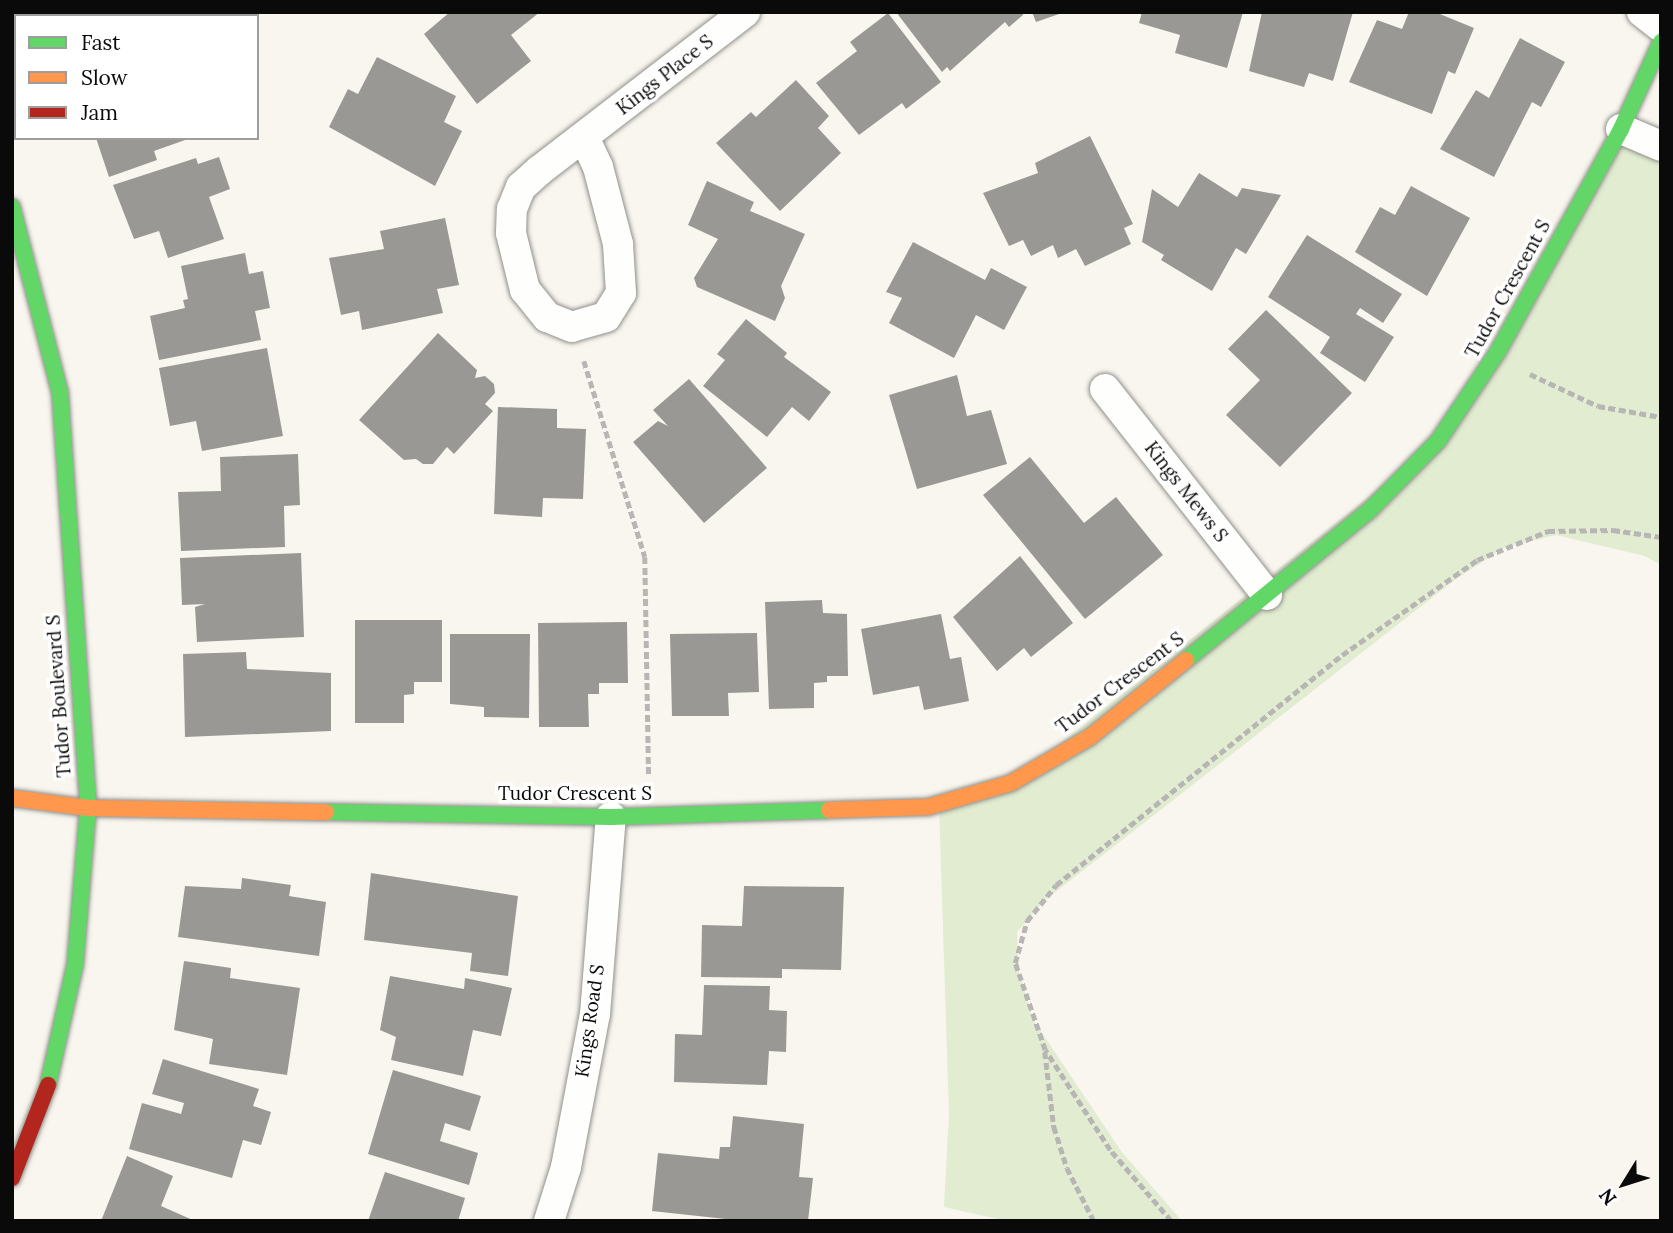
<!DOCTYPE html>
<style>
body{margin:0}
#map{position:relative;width:1673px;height:1233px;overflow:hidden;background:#f8f6ee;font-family:Lora,serif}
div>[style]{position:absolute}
.green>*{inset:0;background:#e1ecd0}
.building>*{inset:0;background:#9a9894}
.path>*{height:4.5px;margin-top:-2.25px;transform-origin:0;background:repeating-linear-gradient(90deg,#b7b6b5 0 7px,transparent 0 10.5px)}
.roads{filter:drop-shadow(0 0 2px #91908d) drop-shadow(0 0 2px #91908d)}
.street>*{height:30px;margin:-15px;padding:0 15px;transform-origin:15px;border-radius:15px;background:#fefefc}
.fast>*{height:16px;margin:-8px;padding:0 8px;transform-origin:8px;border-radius:8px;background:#63d668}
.slow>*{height:16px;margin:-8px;padding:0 8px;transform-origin:8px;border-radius:8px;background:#ff974d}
.jam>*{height:16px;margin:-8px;padding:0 8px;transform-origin:8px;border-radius:8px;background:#b3261e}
span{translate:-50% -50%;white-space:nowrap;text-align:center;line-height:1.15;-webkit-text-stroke:7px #fff;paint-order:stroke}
.street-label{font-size:19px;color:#0a0a0a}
.frame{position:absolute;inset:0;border:14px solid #0a0a0a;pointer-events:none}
.legend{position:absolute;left:14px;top:14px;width:245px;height:126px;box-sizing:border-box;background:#fff;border:2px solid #9d9d9d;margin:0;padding:9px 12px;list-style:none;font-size:21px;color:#0a0a0a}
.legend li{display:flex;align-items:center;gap:14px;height:35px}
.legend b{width:35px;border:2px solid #9d9d9d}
.north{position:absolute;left:1589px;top:1149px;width:70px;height:70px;-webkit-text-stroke:5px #fff;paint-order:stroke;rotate:232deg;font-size:19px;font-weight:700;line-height:28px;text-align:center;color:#0a0a0a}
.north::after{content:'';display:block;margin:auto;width:24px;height:32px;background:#0a0a0a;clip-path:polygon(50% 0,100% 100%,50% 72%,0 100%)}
</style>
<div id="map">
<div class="green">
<div style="clip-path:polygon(1621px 129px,1661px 146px,1661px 565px,1645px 556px,1556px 535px,1505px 547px,1456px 579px,1044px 901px,1017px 932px,1019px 971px,1032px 1018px,1121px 1151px,1182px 1221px,1007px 1221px,944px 1207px,949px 1115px,939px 803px,1011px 783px,1438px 441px)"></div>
</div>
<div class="building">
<div style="clip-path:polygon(56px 12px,145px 12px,51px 16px)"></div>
<div style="clip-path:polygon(450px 12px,540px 12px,511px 35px,531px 61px,477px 104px,424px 34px)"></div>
<div style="clip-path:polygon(896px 12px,1022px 12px,1023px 15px,1009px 27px,1005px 22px,950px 71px,947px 67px,942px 72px)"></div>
<div style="clip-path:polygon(1032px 12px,1062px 12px,1062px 13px,1036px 22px)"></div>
<div style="clip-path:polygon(1142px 12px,1243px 12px,1227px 68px,1175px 53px,1180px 35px,1139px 23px)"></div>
<div style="clip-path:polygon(1262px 12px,1353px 12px,1333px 81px,1309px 73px,1304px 87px,1249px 71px)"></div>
<div style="clip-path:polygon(1409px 12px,1435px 12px,1474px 28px,1455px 74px,1448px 71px,1432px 114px,1349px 82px,1377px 20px,1402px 29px)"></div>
<div style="clip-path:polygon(888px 13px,941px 82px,906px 109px,902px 103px,859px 135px,816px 83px,857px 51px,850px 42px)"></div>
<div style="clip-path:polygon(1520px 38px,1565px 62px,1541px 107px,1532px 102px,1494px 177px,1440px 149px,1476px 90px,1489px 98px)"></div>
<div style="clip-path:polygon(377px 57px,456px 96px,444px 122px,462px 131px,435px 186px,329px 127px,348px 89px,358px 94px)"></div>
<div style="clip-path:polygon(796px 80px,829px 116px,818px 128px,841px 153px,780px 211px,716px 143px,751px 112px,756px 117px)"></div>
<div style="clip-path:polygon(1090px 136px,1133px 224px,1124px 228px,1131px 244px,1085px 266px,1076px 249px,1058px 258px,1053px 245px,1031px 256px,1023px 240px,1009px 246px,983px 193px,1038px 173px,1035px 163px)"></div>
<div style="clip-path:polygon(96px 138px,188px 138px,188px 139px,154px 151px,157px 160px,109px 177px)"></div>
<div style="clip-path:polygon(219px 157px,230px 189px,209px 197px,224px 239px,168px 258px,159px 231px,134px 239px,113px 185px,196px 158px,198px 164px)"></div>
<div style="clip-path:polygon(1199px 173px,1237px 197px,1242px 188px,1281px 195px,1246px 254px,1236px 248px,1212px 291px,1161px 260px,1164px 255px,1142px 242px,1152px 189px,1178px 207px)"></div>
<div style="clip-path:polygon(707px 181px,754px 202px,750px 211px,805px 234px,781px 286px,785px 298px,775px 321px,697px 287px,694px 278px,718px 239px,688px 225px)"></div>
<div style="clip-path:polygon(1411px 186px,1470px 218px,1427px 296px,1355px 252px,1380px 207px,1395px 215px)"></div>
<div style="clip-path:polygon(445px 218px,459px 285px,437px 289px,443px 313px,362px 330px,359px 311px,341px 315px,329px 258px,384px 249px,380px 231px)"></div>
<div style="clip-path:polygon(1307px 235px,1402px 294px,1383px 323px,1360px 308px,1356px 314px,1394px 337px,1365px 382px,1320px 353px,1330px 337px,1268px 297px)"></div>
<div style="clip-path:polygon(913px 242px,985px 280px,991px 268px,1027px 287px,1004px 330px,976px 315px,954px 358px,889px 323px,902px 298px,886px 292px)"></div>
<div style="clip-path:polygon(245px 253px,249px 274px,263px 271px,270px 308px,255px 311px,261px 340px,159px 360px,150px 316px,185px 308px,183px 300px,188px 299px,181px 266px)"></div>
<div style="clip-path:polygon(1266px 310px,1352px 393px,1280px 467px,1226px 415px,1260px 380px,1228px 349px)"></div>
<div style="clip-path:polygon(746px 319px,787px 353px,784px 357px,831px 392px,809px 421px,792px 407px,767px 437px,703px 386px,725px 360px,717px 354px)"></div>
<div style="clip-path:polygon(438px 333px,477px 370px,475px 378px,485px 376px,494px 384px,495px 393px,485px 404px,493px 411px,454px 454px,447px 447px,433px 464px,423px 464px,416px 459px,404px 460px,359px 420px)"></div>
<div style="clip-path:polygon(267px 348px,283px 436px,202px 451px,196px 421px,170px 426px,159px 368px)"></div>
<div style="clip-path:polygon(957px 375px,967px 416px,991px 410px,1007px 464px,917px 489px,889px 395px)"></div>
<div style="clip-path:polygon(689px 379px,767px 468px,704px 523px,633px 442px,658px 421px,668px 426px,653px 410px)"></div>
<div style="clip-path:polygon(498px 407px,557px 409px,557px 428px,586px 429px,583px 499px,543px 498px,542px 517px,494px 514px)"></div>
<div style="clip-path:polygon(298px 454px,300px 505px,284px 506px,285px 547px,181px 551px,178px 492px,221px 491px,220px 457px)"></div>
<div style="clip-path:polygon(1030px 457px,1084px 523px,1116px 497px,1163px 555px,1085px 619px,983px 495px)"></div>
<div style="clip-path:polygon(301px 553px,304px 637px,197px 642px,195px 607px,205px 604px,182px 605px,180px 558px)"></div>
<div style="clip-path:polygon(1020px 556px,1073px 623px,1031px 657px,1024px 648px,997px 671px,953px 617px)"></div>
<div style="clip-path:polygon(822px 600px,823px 613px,847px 614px,848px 676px,827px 676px,827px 682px,814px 683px,814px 708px,769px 709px,765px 602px)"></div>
<div style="clip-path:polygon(941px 614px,950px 659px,961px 657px,969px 701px,924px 710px,919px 686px,873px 695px,861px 629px)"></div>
<div style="clip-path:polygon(355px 620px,442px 620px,442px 682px,414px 682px,414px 694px,404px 695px,404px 723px,355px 723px)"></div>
<div style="clip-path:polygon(627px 622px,628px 683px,599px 683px,599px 694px,588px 694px,589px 727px,539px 727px,538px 623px)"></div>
<div style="clip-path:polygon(757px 633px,759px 692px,728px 693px,729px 716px,672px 716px,670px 634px)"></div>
<div style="clip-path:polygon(450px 634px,530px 634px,529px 718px,484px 717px,484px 707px,450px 704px)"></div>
<div style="clip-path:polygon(246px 652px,247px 669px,331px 673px,331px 731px,185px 737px,183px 654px)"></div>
<div style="clip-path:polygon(371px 873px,518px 896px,508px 976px,470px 971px,472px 953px,364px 940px)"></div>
<div style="clip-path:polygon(242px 878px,291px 885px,289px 896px,326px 902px,319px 956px,178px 937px,185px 886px,241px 889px)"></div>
<div style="clip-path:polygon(744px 886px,844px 887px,841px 970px,782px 969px,782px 978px,701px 977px,702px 925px,742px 926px)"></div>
<div style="clip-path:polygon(184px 961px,231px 968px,230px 978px,300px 988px,287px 1075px,209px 1064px,213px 1039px,174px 1030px)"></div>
<div style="clip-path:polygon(390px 976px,464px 989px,465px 978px,512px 988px,501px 1036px,473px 1030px,463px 1076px,391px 1060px,396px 1037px,380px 1030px)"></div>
<div style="clip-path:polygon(704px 985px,770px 986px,769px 1010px,787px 1011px,786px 1052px,769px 1051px,767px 1085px,674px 1082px,675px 1034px,702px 1035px)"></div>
<div style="clip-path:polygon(163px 1059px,259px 1089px,253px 1106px,271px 1112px,261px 1145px,243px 1140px,232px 1178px,129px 1149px,142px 1103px,181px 1114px,184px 1103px,152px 1094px)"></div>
<div style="clip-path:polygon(393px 1070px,481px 1096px,470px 1131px,445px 1123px,440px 1141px,478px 1153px,469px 1185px,368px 1154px)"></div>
<div style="clip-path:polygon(733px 1116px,804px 1124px,799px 1177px,813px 1178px,808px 1221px,744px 1221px,652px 1211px,658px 1153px,719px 1159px,720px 1147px,730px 1147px)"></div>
<div style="clip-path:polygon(127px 1156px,173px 1176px,161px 1206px,195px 1221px,101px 1221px)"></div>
<div style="clip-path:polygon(385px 1172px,465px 1198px,458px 1221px,368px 1221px)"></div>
</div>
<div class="path">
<div style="left:584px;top:361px;width:205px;rotate:72.7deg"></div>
<div style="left:645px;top:557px;width:220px;rotate:89deg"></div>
<div style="left:1530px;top:374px;width:75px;rotate:25.2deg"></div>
<div style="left:1598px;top:406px;width:64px;rotate:9.9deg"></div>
<div style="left:1045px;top:1052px;width:76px;rotate:83.2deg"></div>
<div style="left:1054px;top:1127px;width:43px;rotate:72.4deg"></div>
<div style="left:1067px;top:1168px;width:59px;rotate:63deg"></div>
<div style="left:1171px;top:1221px;width:94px;rotate:-130.7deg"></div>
<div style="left:1110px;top:1150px;width:119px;rotate:-123deg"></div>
<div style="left:1045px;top:1050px;width:92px;rotate:-109deg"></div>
<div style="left:1015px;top:963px;width:44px;rotate:-74.1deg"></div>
<div style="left:1027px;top:921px;width:46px;rotate:-51.1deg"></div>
<div style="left:1056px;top:885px;width:367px;rotate:-38.8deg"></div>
<div style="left:1342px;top:655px;width:165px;rotate:-35.1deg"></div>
<div style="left:1477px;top:560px;width:77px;rotate:-22.2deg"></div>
<div style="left:1548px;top:531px;width:65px;rotate:-0.9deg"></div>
<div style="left:1613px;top:530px;width:49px;rotate:8.3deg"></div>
</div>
<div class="roads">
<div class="street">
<div style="left:1642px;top:12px;width:24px;rotate:38deg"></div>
<div style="left:1621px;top:129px;width:43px;rotate:23deg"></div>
<div style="left:584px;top:137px;width:33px;rotate:65deg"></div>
<div style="left:598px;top:167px;width:80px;rotate:75.4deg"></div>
<div style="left:618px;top:244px;width:49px;rotate:86.5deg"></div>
<div style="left:621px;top:293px;width:28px;rotate:122deg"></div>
<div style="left:606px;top:317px;width:35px;rotate:164deg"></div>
<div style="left:572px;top:327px;width:27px;rotate:-158deg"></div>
<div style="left:547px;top:317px;width:35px;rotate:-129deg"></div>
<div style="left:525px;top:290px;width:59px;rotate:-103.8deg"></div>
<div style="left:511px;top:233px;width:24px;rotate:-88deg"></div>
<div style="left:512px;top:209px;width:24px;rotate:-68deg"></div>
<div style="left:521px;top:187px;width:25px;rotate:-42deg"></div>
<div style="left:540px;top:170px;width:259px;rotate:-37.6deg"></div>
<div style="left:1105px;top:389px;width:262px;rotate:51.8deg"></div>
<div style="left:549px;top:1221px;width:57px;rotate:-72.5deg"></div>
<div style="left:566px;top:1167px;width:156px;rotate:-79.3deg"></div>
<div style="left:595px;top:1014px;width:198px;rotate:-85.4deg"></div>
</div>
<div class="fast">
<div style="left:12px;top:207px;width:191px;rotate:75.5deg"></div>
<div style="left:60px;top:392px;width:417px;rotate:86.1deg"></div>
<div style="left:88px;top:808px;width:158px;rotate:94.7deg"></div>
<div style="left:75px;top:965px;width:123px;rotate:102.7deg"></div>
<div style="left:1186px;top:660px;width:236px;rotate:-39.2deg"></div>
<div style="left:1369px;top:511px;width:98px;rotate:-45.4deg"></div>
<div style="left:1438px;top:441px;width:106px;rotate:-56.2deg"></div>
<div style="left:1497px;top:353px;width:256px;rotate:-61deg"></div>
<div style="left:1621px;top:129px;width:96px;rotate:-65.3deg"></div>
<div style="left:326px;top:812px;width:285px;rotate:1deg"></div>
<div style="left:611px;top:817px;width:218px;rotate:-1.8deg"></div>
</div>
<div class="slow">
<div style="left:12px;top:798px;width:77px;rotate:7.5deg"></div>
<div style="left:88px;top:808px;width:238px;rotate:1deg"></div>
<div style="left:829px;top:810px;width:99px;rotate:-1.7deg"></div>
<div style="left:928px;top:807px;width:86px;rotate:-16.1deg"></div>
<div style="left:1011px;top:783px;width:91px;rotate:-30.2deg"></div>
<div style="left:1090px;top:737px;width:123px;rotate:-38.7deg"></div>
</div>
<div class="jam">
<div style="left:12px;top:1178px;width:100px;rotate:-68.8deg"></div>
</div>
</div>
<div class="street-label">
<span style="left:665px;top:75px;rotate:-38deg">Kings Place S</span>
<span style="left:1508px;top:289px;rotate:-61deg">Tudor Crescent S</span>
<span style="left:1186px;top:492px;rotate:52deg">Kings Mews S</span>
<span style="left:1120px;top:683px;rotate:-37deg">Tudor Crescent S</span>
<span style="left:59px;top:696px;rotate:-94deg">Tudor Boulevard S</span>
<span style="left:575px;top:794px">Tudor Crescent S</span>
<span style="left:590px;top:1021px;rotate:-82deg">Kings Road S</span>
</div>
<div class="frame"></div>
<ul class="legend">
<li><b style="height:9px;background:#63d668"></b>Fast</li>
<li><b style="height:9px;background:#ff974d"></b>Slow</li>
<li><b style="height:9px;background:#b3261e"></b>Jam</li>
</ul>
<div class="north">N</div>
</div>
